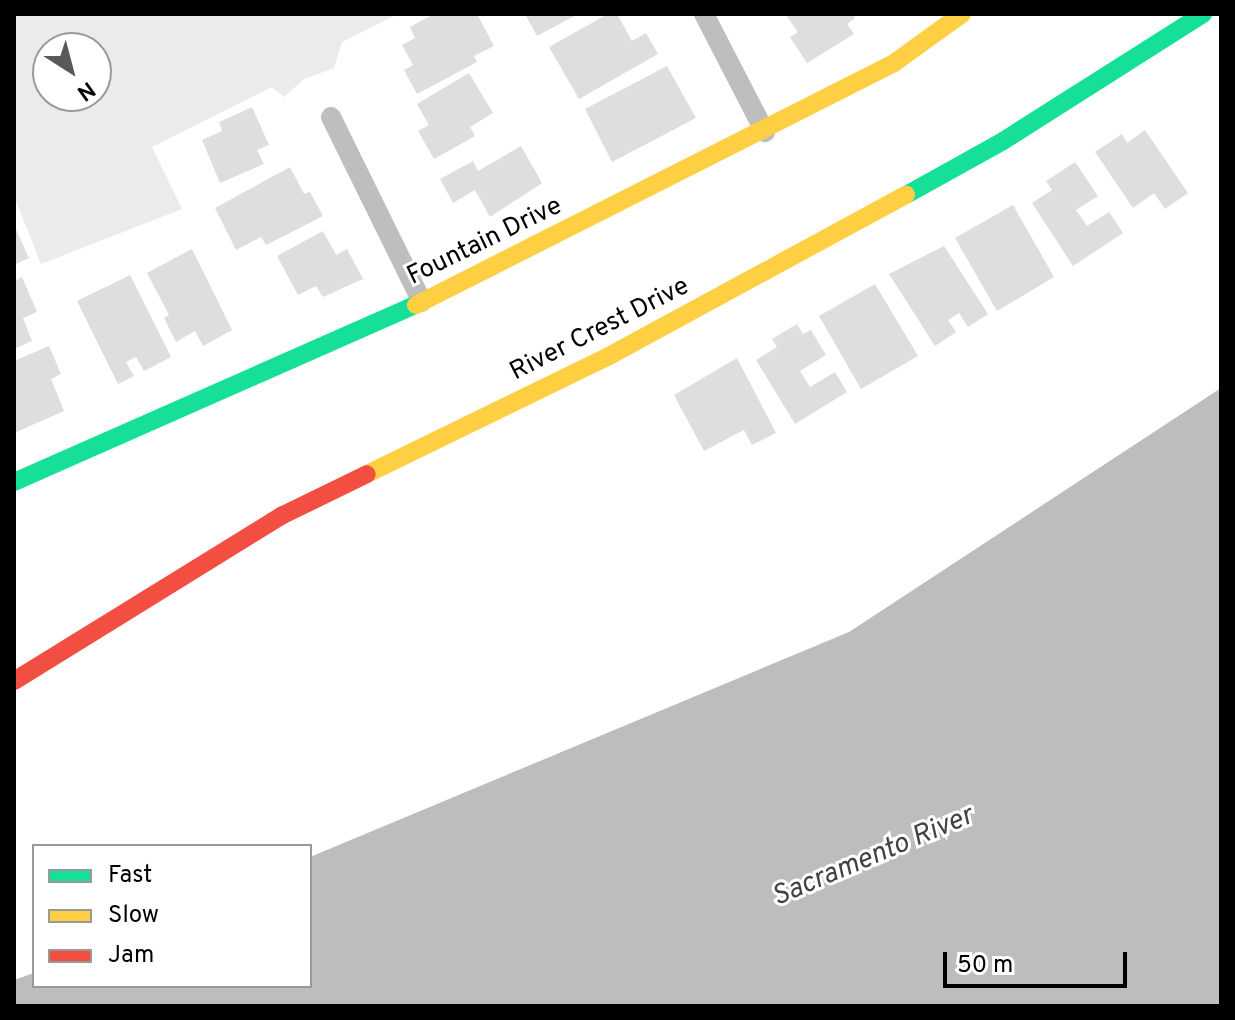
<!DOCTYPE html>
<style>
body{margin:0}
#map{position:relative;width:1235px;height:1020px;overflow:hidden;background:#fff;font-family:Overpass,sans-serif}
div>[style]{position:absolute}
.green>*{inset:0;background:#ebebeb}
.water>*{inset:0;background:#bdbdbd}
.building>*{inset:0;background:#dedede}
.street>*{height:20px;margin:-10px;padding:0 10px;transform-origin:10px;border-radius:10px;background:#bebebe}
.fast>*{height:18px;margin:-9px;padding:0 9px;transform-origin:9px;border-radius:9px;background:#16e098}
.slow>*{height:18px;margin:-9px;padding:0 9px;transform-origin:9px;border-radius:9px;background:#ffcf43}
.jam>*{height:18px;margin:-9px;padding:0 9px;transform-origin:9px;border-radius:9px;background:#f24e42}
span{translate:-50% -50%;white-space:nowrap;text-align:center;line-height:1.15;-webkit-text-stroke:6px #fff;paint-order:stroke}
.street-label{font-size:26px;color:#000}
.water-label{font-size:28px;color:#424242;font-style:italic}
.frame{position:absolute;inset:0;border:16px solid #000;pointer-events:none}
.legend{position:absolute;left:32px;top:844px;width:280px;height:144px;box-sizing:border-box;background:#fff;border:2px solid #999;margin:0;padding:10px 14px;list-style:none;font-size:24px;color:#000}
.legend li{display:flex;align-items:center;gap:16px;height:40px}
.legend b{width:40px;border:2px solid #999}
.north{position:absolute;left:32px;top:32px;width:80px;height:80px;box-sizing:border-box;background:#fff;border:2px solid #999;border-radius:50%;rotate:144deg;font-size:22px;font-weight:700;line-height:32px;text-align:center;color:#000}
.north::after{content:'';display:block;margin:auto;width:28px;height:36px;background:#595959;clip-path:polygon(50% 0,100% 100%,50% 72%,0 100%)}
.scale{position:absolute;left:943px;top:952px;width:184px;height:36px;box-sizing:border-box;border:4px solid #000;border-top:0;padding-left:10px;font-size:24px;line-height:28px;white-space:nowrap;color:#000;-webkit-text-stroke:6px #fff;paint-order:stroke}
</style>
<div id="map">
<div class="green">
<div style="clip-path:polygon(evenodd,14px 14px,398px 14px,342px 42px,334px 68px,304px 79px,284px 97px,272px 87px,152px 147px,182px 209px,41px 264px,14px 196px,14px 14px,48px 48px,96px 48px,96px 96px,48px 96px,48px 48px)"></div>
</div>
<div class="water">
<div style="clip-path:polygon(1221px 388px,1221px 1006px,14px 1006px,14px 980px,34px 973px,34px 986px,310px 986px,310px 857px,849px 632px)"></div>
</div>
<div class="building">
<div style="clip-path:polygon(434px 14px,477px 14px,494px 46px,474px 56px,477px 62px,417px 94px,404px 70px,413px 65px,402px 45px,415px 38px,410px 27px)"></div>
<div style="clip-path:polygon(525px 14px,578px 14px,537px 36px)"></div>
<div style="clip-path:polygon(608px 14px,617px 14px,632px 41px,646px 33px,658px 54px,579px 99px,549px 47px)"></div>
<div style="clip-path:polygon(785px 14px,853px 14px,855px 18px,847px 24px,854px 34px,807px 63px,790px 37px,798px 32px)"></div>
<div style="clip-path:polygon(667px 66px,696px 118px,612px 162px,585px 109px)"></div>
<div style="clip-path:polygon(469px 73px,493px 113px,470px 127px,475px 136px,434px 159px,418px 131px,429px 125px,417px 104px)"></div>
<div style="clip-path:polygon(252px 107px,269px 145px,257px 150px,264px 164px,220px 183px,202px 140px,222px 131px,219px 122px)"></div>
<div style="clip-path:polygon(1145px 130px,1188px 193px,1165px 209px,1154px 193px,1133px 208px,1095px 152px,1122px 134px,1127px 143px)"></div>
<div style="clip-path:polygon(521px 146px,542px 183px,490px 217px,475px 190px,453px 203px,440px 179px,473px 161px,478px 171px)"></div>
<div style="clip-path:polygon(1075px 162px,1098px 196px,1076px 210px,1087px 226px,1109px 212px,1123px 233px,1073px 266px,1032px 203px,1052px 190px,1046px 181px)"></div>
<div style="clip-path:polygon(290px 167px,304px 194px,310px 192px,323px 216px,266px 245px,261px 237px,236px 250px,215px 208px)"></div>
<div style="clip-path:polygon(1013px 205px,1054px 277px,997px 311px,955px 238px)"></div>
<div style="clip-path:polygon(14px 225px,29px 258px,14px 265px)"></div>
<div style="clip-path:polygon(323px 231px,336px 255px,347px 249px,363px 279px,323px 297px,316px 286px,298px 295px,277px 256px)"></div>
<div style="clip-path:polygon(944px 246px,988px 314px,968px 327px,959px 313px,948px 320px,956px 332px,935px 346px,889px 274px)"></div>
<div style="clip-path:polygon(192px 249px,232px 330px,203px 346px,195px 331px,176px 342px,164px 318px,169px 315px,147px 273px)"></div>
<div style="clip-path:polygon(130px 275px,171px 357px,144px 371px,136px 357px,126px 362px,134px 376px,118px 384px,77px 301px)"></div>
<div style="clip-path:polygon(22px 277px,37px 312px,23px 318px,32px 341px,14px 349px,14px 281px)"></div>
<div style="clip-path:polygon(875px 284px,918px 356px,861px 389px,819px 316px)"></div>
<div style="clip-path:polygon(797px 324px,803px 334px,811px 330px,826px 355px,800px 371px,810px 387px,835px 372px,847px 392px,795px 424px,756px 360px,777px 347px,772px 339px)"></div>
<div style="clip-path:polygon(49px 346px,61px 374px,51px 379px,64px 411px,14px 433px,14px 361px)"></div>
<div style="clip-path:polygon(737px 358px,776px 433px,752px 445px,744px 430px,704px 451px,674px 395px)"></div>
</div>
<div class="street">
<div style="left:704px;top:14px;width:133px;rotate:62.7deg"></div>
<div style="left:331px;top:117px;width:206px;rotate:63.8deg"></div>
</div>
<div class="fast">
<div style="left:906px;top:195px;width:111px;rotate:-29.1deg"></div>
<div style="left:1003px;top:141px;width:237px;rotate:-32.4deg"></div>
<div style="left:14px;top:482px;width:439px;rotate:-23.8deg"></div>
</div>
<div class="slow">
<div style="left:416px;top:305px;width:536px;rotate:-26.85deg"></div>
<div style="left:894px;top:63px;width:84px;rotate:-35.8deg"></div>
<div style="left:367px;top:474px;width:269px;rotate:-26deg"></div>
<div style="left:609px;top:356px;width:338px;rotate:-28.5deg"></div>
</div>
<div class="jam">
<div style="left:14px;top:681px;width:316px;rotate:-31.7deg"></div>
<div style="left:283px;top:515px;width:93px;rotate:-26deg"></div>
</div>
<div class="street-label">
<span style="left:485px;top:242px;rotate:-26deg">Fountain Drive</span>
<span style="left:600px;top:330px;rotate:-27deg">River Crest Drive</span>
</div>
<div class="water-label">
<span style="left:873px;top:857px;rotate:-23deg">Sacramento River</span>
</div>
<div class="frame"></div>
<ul class="legend">
<li><b style="height:10px;background:#16e098"></b>Fast</li>
<li><b style="height:10px;background:#ffcf43"></b>Slow</li>
<li><b style="height:10px;background:#f24e42"></b>Jam</li>
</ul>
<div class="north">N</div>
<div class="scale">50 m</div>
</div>
